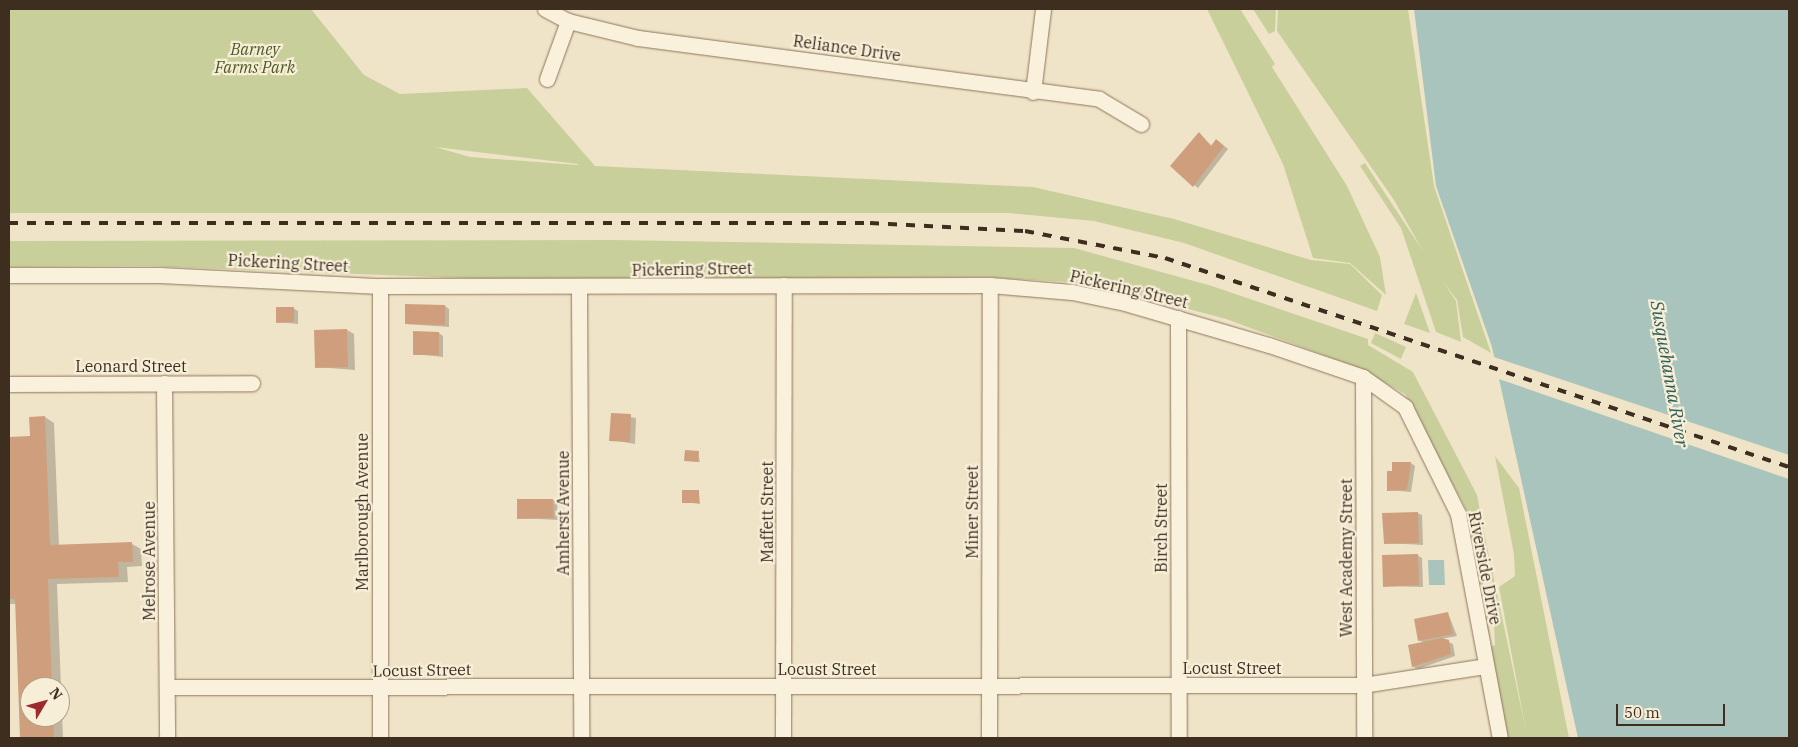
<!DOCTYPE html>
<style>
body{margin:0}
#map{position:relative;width:1798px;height:747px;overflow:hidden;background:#f0e4c8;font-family:"IBM Plex Serif",serif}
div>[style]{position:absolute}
.green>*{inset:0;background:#c9cf9b}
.water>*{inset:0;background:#a9c4bc}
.pier>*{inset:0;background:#f0e4c8}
.shadow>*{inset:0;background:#0003}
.building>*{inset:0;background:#cf9f7d}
.roads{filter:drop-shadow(0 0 1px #8d765c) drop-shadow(0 0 1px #8d765c)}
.street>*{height:15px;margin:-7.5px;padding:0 7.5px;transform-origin:7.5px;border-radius:7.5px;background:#faf1dc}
.rail>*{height:4px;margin-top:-2px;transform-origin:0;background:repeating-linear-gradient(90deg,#3d2e20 0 9px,transparent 0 18px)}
span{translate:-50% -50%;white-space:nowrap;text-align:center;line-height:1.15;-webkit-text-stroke:4.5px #f7eed8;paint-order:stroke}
.street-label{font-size:16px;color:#3d2e20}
.park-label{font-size:16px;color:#4d5a26;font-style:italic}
.water-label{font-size:18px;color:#2f5d5a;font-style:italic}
.frame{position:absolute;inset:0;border:10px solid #3d2e20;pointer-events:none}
.north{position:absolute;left:20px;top:677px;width:50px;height:50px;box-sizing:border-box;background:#f7eed8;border:1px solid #ada18e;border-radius:50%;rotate:53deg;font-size:14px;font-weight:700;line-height:20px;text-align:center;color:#3d2e20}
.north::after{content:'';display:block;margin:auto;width:18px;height:22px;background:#9e2a2b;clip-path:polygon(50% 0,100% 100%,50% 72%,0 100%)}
.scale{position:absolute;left:1616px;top:704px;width:109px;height:22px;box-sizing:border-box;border:2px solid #3d2e20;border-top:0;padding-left:6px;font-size:15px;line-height:18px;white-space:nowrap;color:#3d2e20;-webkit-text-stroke:4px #f7eed8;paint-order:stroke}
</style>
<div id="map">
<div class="green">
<div style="clip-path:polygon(evenodd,9px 9px,311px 9px,364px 75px,400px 94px,527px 88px,595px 166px,1033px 187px,1174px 219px,1311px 260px,1350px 264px,1382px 295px,1377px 311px,1184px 243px,1094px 221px,1008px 213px,9px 213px,9px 9px,435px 147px,578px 164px,578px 165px,470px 157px,435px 147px)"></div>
<div style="clip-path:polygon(1207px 9px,1240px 9px,1275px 64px,1272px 67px,1347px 186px,1380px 257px,1386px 295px,1350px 263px,1313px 258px,1283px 164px)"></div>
<div style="clip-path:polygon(1253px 9px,1276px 9px,1275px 31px,1269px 34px)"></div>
<div style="clip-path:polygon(1278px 9px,1408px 9px,1434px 186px,1491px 353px,1463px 337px,1457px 300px,1432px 267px,1394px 200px,1277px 31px)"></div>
<div style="clip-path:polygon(1365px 163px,1456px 301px,1461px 342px,1436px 332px,1401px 228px,1360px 166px)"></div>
<div style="clip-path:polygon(614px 240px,1074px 248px,1212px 286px,1368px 339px,1368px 345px,1413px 372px,1477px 495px,1489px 557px,1481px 559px,1490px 642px,1467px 511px,1405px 394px,1359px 368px,1226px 319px,1136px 295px,1069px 282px,984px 277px,487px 279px,147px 266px,9px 267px,9px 241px)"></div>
<div style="clip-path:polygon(1416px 293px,1430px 333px,1404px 324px)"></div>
<div style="clip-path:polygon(1375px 333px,1406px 347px,1401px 359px,1371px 343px)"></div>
<div style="clip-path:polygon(1495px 456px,1519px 488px,1569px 738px,1508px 738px,1490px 647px,1495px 645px,1491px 565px,1526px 731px,1499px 587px,1515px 576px,1514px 554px)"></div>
</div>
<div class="water">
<div style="clip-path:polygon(1414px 9px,1789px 9px,1789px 738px,1578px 738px,1492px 347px,1436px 186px)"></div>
<div style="clip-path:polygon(1428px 560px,1444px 560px,1445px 585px,1429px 585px)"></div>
</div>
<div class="pier">
<div style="clip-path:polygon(1491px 356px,1789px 455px,1789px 479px,1496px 378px)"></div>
</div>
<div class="shadow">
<div style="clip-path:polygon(1199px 134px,1212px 146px,1217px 140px,1228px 149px,1198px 188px,1171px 166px)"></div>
<div style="clip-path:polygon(445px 306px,449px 309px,449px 327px,406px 324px)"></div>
<div style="clip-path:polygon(293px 308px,298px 311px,298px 324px,277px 322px)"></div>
<div style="clip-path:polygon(347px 330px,354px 334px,355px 370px,316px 367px,316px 331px)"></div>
<div style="clip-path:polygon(439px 333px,443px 336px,443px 357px,414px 354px)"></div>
<div style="clip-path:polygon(612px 414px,636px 418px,635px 444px,611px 440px)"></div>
<div style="clip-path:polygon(evenodd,45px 417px,54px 423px,59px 546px,132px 544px,141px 549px,142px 566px,127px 567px,128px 582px,57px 584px,63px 738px,21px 738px,16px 604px,9px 604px,9px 438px,31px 438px,45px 417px,30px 687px,60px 687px,60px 717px,30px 717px,30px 687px)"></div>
<div style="clip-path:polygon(698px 452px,700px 462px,685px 460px)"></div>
<div style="clip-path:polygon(1411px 463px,1415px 466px,1411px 492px,1388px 490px)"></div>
<div style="clip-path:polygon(699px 492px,700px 504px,684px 502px)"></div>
<div style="clip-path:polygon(553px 500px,557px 502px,558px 520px,519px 518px)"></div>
<div style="clip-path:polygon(1417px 513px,1422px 515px,1423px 545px,1385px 543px)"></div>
<div style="clip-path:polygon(1417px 555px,1422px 558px,1423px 587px,1385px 586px)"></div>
<div style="clip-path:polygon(1448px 613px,1457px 636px,1441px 639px,1453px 644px,1455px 656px,1418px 669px,1413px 667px,1424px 643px,1419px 640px)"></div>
</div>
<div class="building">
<div style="clip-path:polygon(1199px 132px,1211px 146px,1216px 139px,1224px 146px,1193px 187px,1170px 166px)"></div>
<div style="clip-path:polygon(405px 304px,445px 305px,445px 325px,405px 324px)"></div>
<div style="clip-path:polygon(276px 307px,294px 307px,294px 322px,276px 323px)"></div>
<div style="clip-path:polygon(347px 329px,348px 367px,315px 368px,314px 330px)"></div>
<div style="clip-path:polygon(413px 331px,439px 332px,439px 355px,413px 355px)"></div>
<div style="clip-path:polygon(611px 413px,631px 414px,630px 442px,609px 441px)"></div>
<div style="clip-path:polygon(45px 416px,50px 545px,132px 542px,133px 562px,118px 562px,119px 577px,48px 579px,52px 687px,30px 687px,30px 717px,53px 717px,54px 738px,20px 738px,15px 599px,9px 599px,9px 437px,30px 436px,29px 417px)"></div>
<div style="clip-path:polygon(685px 450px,699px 451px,698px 462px,684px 461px)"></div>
<div style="clip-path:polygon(1392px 462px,1411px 462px,1407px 490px,1387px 491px,1387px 471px,1392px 471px)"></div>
<div style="clip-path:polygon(682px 490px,699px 490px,699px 503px,682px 503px)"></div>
<div style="clip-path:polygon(517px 499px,553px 499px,554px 518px,517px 519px)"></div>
<div style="clip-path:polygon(1418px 512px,1419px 543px,1384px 544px,1382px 513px)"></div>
<div style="clip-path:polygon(1418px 554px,1419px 585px,1383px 587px,1382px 555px)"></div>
<div style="clip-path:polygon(1448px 612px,1453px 634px,1418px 641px,1414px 619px)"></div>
<div style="clip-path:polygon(1442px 638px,1449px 640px,1451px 654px,1412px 667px,1408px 645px)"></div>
</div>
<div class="roads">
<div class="street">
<div style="left:545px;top:9px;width:26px;rotate:28deg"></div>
<div style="left:568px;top:21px;width:72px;rotate:13.7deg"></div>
<div style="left:638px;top:38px;width:465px;rotate:7.5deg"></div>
<div style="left:1099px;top:99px;width:49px;rotate:30.8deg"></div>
<div style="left:547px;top:79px;width:62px;rotate:-70.1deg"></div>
<div style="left:1033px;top:92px;width:84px;rotate:-83.1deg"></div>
<div style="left:9px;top:275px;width:151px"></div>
<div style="left:160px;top:275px;width:220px;rotate:2.9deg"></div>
<div style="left:380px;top:286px;width:610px;rotate:-0.09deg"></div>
<div style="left:990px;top:285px;width:82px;rotate:4.9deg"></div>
<div style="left:1072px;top:292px;width:54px;rotate:11.7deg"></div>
<div style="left:1125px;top:303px;width:150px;rotate:16.3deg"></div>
<div style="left:1269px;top:345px;width:99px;rotate:18.8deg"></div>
<div style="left:1363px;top:377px;width:52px;rotate:35.5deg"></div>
<div style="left:1405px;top:407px;width:119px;rotate:63.6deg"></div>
<div style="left:1458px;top:514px;width:228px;rotate:79.4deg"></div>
<div style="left:380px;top:286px;width:452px;rotate:90deg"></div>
<div style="left:579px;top:288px;width:450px;rotate:89.7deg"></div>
<div style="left:1178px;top:318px;width:420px;rotate:89.9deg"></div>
<div style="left:1363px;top:377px;width:361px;rotate:89.8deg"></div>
<div style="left:164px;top:383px;width:355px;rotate:89.5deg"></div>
<div style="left:10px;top:384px;width:242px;rotate:-0.2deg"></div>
<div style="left:167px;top:687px;width:1196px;rotate:-0.1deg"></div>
<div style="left:1363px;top:685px;width:124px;rotate:-8.8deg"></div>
<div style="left:783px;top:738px;width:453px;rotate:-89.9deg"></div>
<div style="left:989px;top:738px;width:453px;rotate:-89.9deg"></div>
</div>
</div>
<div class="rail">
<div style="left:9px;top:223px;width:861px"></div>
<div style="left:870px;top:223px;width:155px;rotate:3deg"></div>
<div style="left:1025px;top:231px;width:143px;rotate:10.9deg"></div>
<div style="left:1165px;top:258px;width:658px;rotate:18.52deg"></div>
</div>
<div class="street-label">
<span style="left:847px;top:48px;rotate:8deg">Reliance Drive</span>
<span style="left:288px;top:263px;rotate:3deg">Pickering Street</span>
<span style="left:692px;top:269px;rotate:-1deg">Pickering Street</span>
<span style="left:1129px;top:289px;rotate:13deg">Pickering Street</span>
<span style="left:131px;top:366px">Leonard Street</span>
<span style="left:362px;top:512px;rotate:-90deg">Marlborough Avenue</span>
<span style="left:767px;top:512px;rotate:-90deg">Maffett Street</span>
<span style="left:972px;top:512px;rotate:-90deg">Miner Street</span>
<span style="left:563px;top:513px;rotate:-90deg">Amherst Avenue</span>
<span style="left:1161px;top:528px;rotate:-90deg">Birch Street</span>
<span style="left:1346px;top:558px;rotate:-90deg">West Academy Street</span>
<span style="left:149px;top:561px;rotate:-90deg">Melrose Avenue</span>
<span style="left:1485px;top:568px;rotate:79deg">Riverside Drive</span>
<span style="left:1232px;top:668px">Locust Street</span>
<span style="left:827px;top:669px">Locust Street</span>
<span style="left:422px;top:670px;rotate:-1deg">Locust Street</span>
</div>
<div class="park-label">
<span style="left:255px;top:58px">Barney<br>Farms Park</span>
</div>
<div class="water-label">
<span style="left:1669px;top:374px;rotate:80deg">Susquehanna River</span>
</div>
<div class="frame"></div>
<div class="north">N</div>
<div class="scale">50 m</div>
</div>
